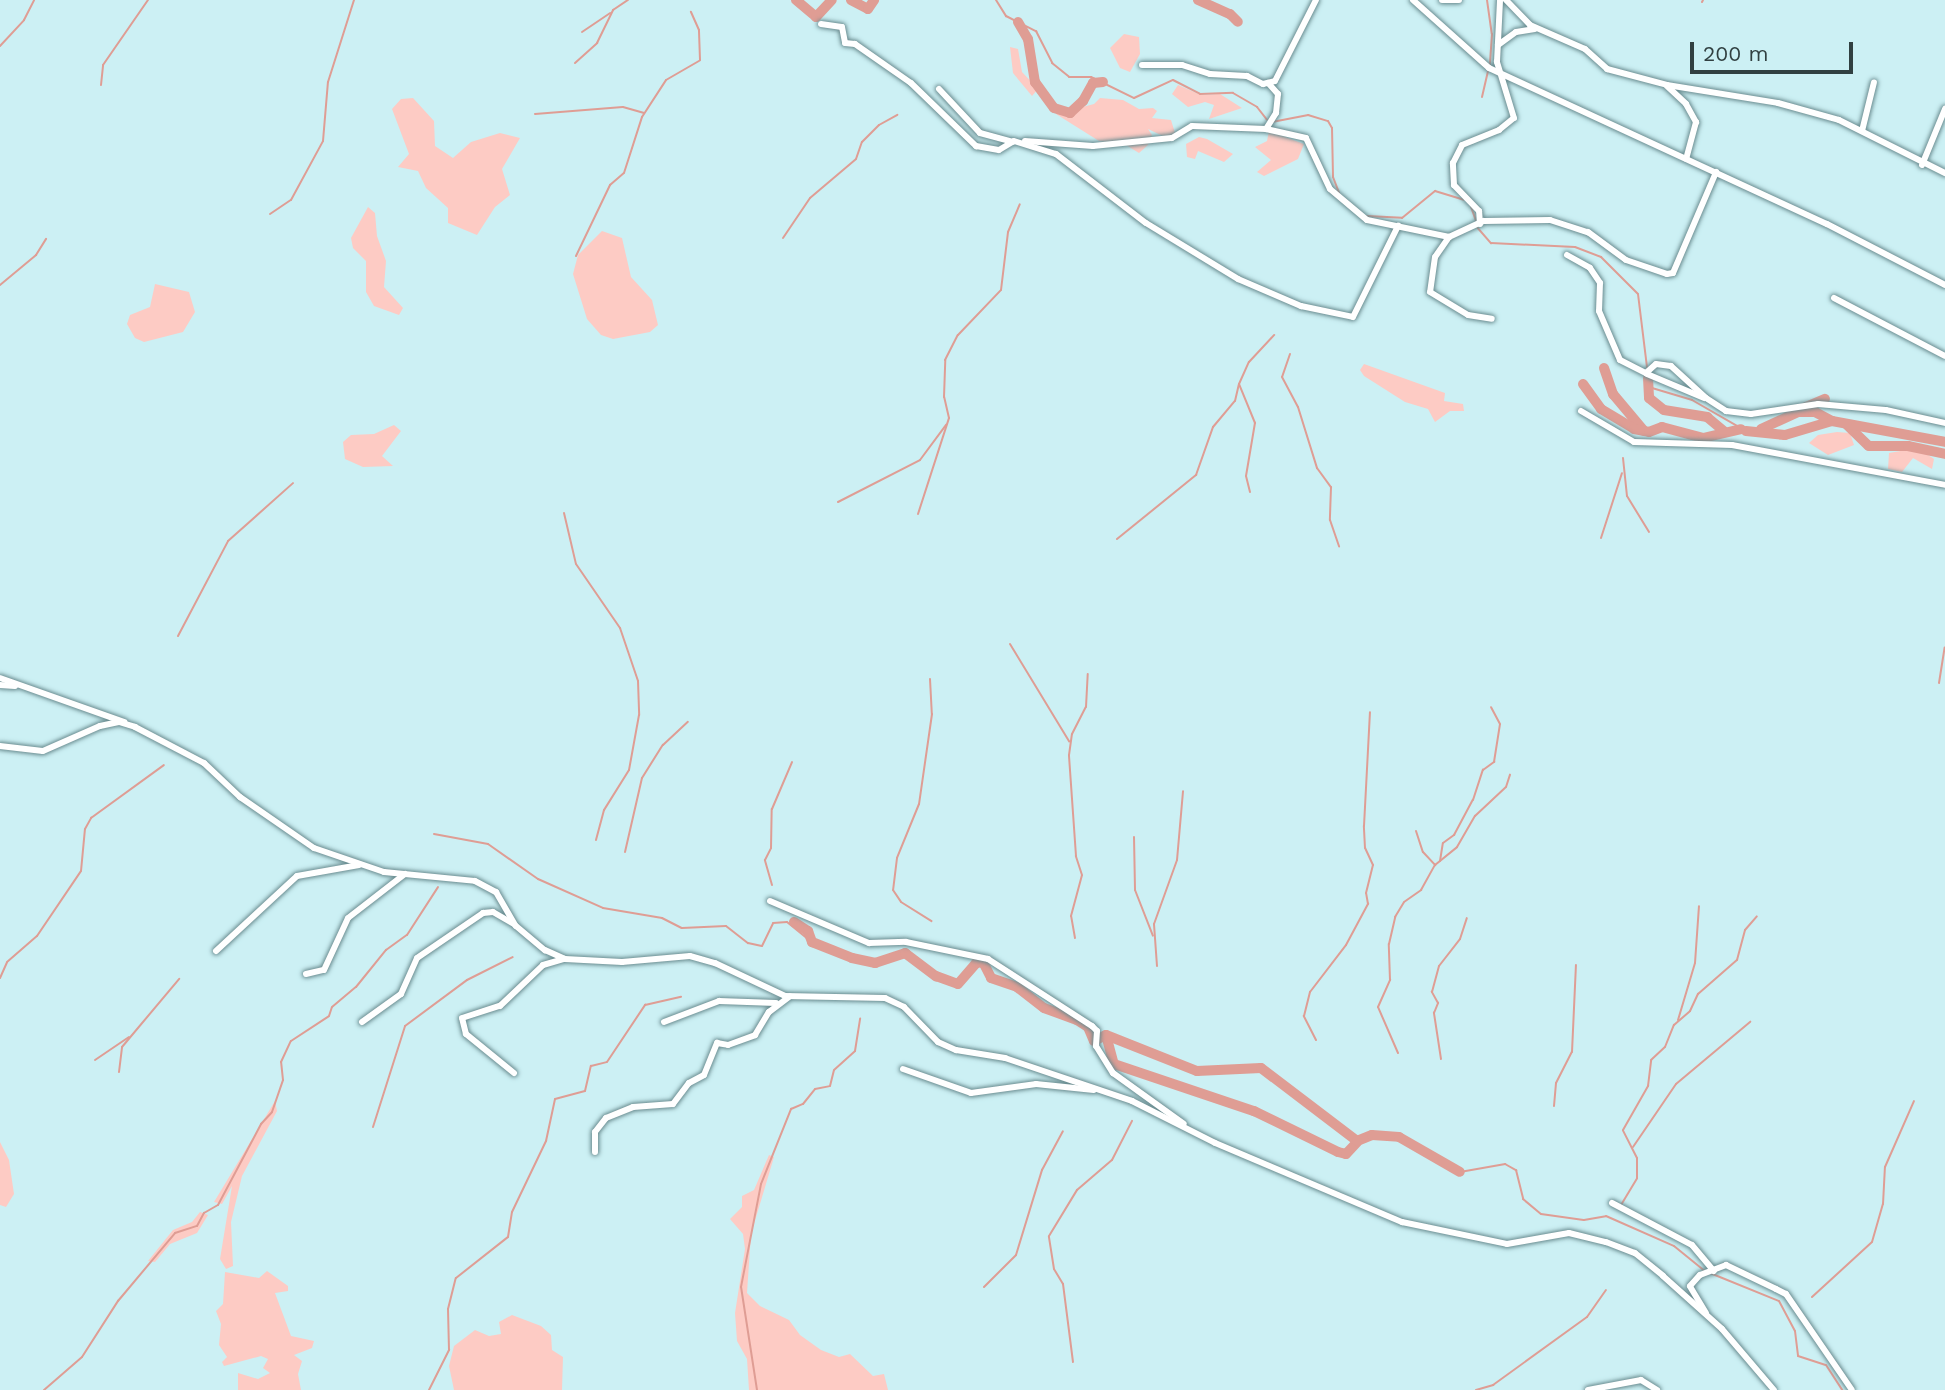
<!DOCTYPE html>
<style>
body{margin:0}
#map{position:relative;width:1945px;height:1390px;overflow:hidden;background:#ccf0f4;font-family:"Work Sans",sans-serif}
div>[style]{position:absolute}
.green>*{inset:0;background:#fdcbc4}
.stream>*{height:2px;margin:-1px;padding:0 1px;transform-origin:1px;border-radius:1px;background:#df9d94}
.river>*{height:10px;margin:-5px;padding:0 5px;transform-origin:5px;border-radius:5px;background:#df9d94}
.roads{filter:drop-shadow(0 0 2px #6a8c90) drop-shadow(0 0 2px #6a8c90)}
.street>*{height:6px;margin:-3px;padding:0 3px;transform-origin:3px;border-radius:3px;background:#fff}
span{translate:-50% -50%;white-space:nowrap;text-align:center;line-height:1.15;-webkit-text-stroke:5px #ccf0f4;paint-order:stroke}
.scale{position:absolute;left:1690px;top:42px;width:163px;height:32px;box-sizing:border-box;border:4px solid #314041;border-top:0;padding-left:9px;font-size:21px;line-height:24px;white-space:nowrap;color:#314041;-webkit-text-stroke:5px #ccf0f4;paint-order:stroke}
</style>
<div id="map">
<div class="green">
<div style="clip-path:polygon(1124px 34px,1139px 37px,1140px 54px,1130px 72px,1120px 68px,1110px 48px)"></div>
<div style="clip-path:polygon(1010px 47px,1018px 49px,1022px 72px,1038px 89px,1032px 96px,1013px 73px)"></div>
<div style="clip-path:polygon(1178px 85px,1201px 95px,1220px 94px,1242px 108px,1209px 119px,1214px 105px,1205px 102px,1188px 107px,1172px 94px)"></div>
<div style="clip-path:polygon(413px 98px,434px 121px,435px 146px,453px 158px,471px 142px,500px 133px,520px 138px,502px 169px,510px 195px,495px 207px,477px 235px,448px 223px,448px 208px,426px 188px,418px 171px,398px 167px,409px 154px,392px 109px,401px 99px)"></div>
<div style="clip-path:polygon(1100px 98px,1123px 100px,1139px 109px,1153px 108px,1157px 111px,1152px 118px,1171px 120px,1175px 133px,1167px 138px,1148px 129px,1152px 135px,1148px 145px,1139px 153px,1126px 145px,1099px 141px,1056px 114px,1094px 104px)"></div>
<div style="clip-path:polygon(1269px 131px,1304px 144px,1298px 159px,1264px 176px,1257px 172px,1271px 160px,1255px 147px,1267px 141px)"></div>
<div style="clip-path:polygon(1199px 137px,1207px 139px,1233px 154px,1224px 162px,1198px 151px,1195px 159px,1187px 157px,1186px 144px)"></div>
<div style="clip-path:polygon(368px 207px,375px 213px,377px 236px,386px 261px,384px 287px,403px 308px,399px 315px,374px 306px,366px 292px,366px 261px,353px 248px,351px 238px)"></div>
<div style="clip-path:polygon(602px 231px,622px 238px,631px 277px,652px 300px,658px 325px,650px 332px,613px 339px,601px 335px,587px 319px,573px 274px,578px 255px)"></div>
<div style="clip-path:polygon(155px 284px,189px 292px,195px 312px,183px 332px,144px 342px,135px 338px,127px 324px,130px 315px,150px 307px)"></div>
<div style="clip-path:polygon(1364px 364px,1445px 393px,1444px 401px,1463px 404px,1464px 411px,1450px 411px,1435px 422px,1428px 409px,1405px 402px,1364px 376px,1360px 370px)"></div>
<div style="clip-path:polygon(394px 425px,401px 431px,382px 456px,393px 466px,363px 467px,345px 459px,343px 442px,351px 435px,374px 434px)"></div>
<div style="clip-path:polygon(1837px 432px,1850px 433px,1854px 445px,1828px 455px,1809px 443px,1818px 435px)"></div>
<div style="clip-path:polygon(1918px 448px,1934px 459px,1932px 469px,1913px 458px,1902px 472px,1888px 469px,1889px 453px)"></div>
<div style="clip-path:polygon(275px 1101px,277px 1111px,242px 1176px,231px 1222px,233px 1266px,226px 1269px,220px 1259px,232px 1186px,222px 1204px,214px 1202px)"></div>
<div style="clip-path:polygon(0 1142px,9px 1160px,14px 1194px,6px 1207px,0 1205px)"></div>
<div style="clip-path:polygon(769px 1155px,774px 1157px,751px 1234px,747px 1293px,760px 1306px,789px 1320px,800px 1335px,821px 1350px,839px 1357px,850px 1354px,873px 1376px,884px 1374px,888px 1390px,749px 1390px,747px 1359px,737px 1341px,735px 1313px,745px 1249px,743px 1234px,730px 1219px,742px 1207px,742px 1196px,754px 1190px)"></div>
<div style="clip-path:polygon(200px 1212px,208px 1215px,197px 1233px,170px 1244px,155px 1262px,148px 1261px,173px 1230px,192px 1222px)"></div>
<div style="clip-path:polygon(267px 1271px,288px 1286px,288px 1291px,275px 1293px,291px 1336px,314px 1341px,312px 1348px,294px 1355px,302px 1361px,298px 1374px,301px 1390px,238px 1390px,238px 1373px,258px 1379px,270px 1373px,263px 1368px,268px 1359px,261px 1356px,224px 1366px,222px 1362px,227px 1357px,219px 1345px,221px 1324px,216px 1311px,223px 1304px,225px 1272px,259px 1278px)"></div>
<div style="clip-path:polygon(512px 1315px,541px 1326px,551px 1335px,552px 1350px,563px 1357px,562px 1390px,454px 1390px,449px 1366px,454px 1346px,475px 1330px,489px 1336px,501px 1334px,499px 1322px)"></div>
</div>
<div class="stream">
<div style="left:996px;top:0;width:19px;rotate:58deg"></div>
<div style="left:1006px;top:16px;width:34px;rotate:27deg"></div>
<div style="left:1036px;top:31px;width:36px;rotate:63deg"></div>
<div style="left:1052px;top:63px;width:22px;rotate:39deg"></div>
<div style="left:1069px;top:77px;width:22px"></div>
<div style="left:1091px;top:77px;width:48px;rotate:26deg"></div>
<div style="left:1134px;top:98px;width:43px;rotate:-24.8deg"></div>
<div style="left:1173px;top:80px;width:30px;rotate:27deg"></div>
<div style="left:1200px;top:94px;width:33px;rotate:-2deg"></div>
<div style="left:1233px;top:93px;width:28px;rotate:30deg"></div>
<div style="left:1257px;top:107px;width:16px;rotate:52deg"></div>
<div style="left:1487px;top:0;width:34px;rotate:82deg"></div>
<div style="left:1492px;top:34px;width:31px;rotate:94deg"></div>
<div style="left:1702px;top:2px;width:2px;rotate:-63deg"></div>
<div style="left:582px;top:32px;width:34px;rotate:-34deg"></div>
<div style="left:0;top:46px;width:35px;rotate:-47deg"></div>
<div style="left:24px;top:20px;width:22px;rotate:-63deg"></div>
<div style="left:575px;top:63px;width:30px;rotate:-42deg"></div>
<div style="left:597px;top:43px;width:37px;rotate:-64deg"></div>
<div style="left:613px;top:10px;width:18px;rotate:-34deg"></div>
<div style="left:101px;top:85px;width:20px;rotate:-84deg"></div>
<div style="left:103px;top:65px;width:79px;rotate:-55.3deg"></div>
<div style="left:1482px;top:97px;width:28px;rotate:-77deg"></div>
<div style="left:535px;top:114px;width:88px;rotate:-4.5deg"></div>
<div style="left:623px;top:107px;width:22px;rotate:16deg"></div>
<div style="left:1272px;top:122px;width:37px;rotate:-11deg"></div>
<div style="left:1308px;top:115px;width:21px;rotate:17deg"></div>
<div style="left:1328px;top:121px;width:8px;rotate:60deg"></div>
<div style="left:1332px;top:128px;width:49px;rotate:88.8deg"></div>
<div style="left:1333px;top:177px;width:17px;rotate:69deg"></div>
<div style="left:1471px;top:207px;width:15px;rotate:70deg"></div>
<div style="left:270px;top:214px;width:25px;rotate:-34deg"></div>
<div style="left:291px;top:200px;width:67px;rotate:-61.5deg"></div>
<div style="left:323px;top:141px;width:59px;rotate:-85.2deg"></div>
<div style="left:328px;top:82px;width:86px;rotate:-72.4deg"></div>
<div style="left:1367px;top:216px;width:35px;rotate:3deg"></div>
<div style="left:1402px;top:218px;width:43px;rotate:-39.3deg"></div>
<div style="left:1435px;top:191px;width:30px;rotate:17deg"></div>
<div style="left:1476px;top:226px;width:23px;rotate:49deg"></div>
<div style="left:1491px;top:243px;width:84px;rotate:2.7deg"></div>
<div style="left:1575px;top:247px;width:28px;rotate:21deg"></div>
<div style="left:1601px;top:257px;width:52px;rotate:45deg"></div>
<div style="left:1638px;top:294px;width:74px;rotate:83deg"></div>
<div style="left:783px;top:238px;width:48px;rotate:-56deg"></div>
<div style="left:810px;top:198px;width:60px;rotate:-40.3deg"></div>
<div style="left:856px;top:159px;width:18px;rotate:-71deg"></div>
<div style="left:862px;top:142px;width:24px;rotate:-45deg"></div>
<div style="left:879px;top:125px;width:21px;rotate:-29deg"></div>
<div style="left:576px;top:256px;width:79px;rotate:-64.4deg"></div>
<div style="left:610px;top:185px;width:18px;rotate:-41deg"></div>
<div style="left:624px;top:173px;width:59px;rotate:-72.2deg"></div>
<div style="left:642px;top:117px;width:44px;rotate:-57deg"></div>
<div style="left:666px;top:80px;width:39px;rotate:-30deg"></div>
<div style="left:700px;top:60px;width:30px;rotate:-92deg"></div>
<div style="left:699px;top:30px;width:20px;rotate:-114deg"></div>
<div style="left:0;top:285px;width:47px;rotate:-39.8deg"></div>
<div style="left:36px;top:255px;width:19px;rotate:-58deg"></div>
<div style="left:1290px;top:354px;width:24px;rotate:109deg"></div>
<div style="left:1282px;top:377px;width:34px;rotate:62deg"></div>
<div style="left:1298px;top:407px;width:64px;rotate:72.7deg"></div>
<div style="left:1317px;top:468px;width:24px;rotate:54deg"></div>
<div style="left:1331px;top:487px;width:33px;rotate:92deg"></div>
<div style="left:1330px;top:520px;width:28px;rotate:71deg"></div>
<div style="left:1648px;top:378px;width:11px;rotate:68deg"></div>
<div style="left:1652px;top:388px;width:42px;rotate:16.7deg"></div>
<div style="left:1692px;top:400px;width:62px;rotate:29.9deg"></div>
<div style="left:1623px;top:458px;width:38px;rotate:84deg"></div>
<div style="left:1627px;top:496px;width:42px;rotate:58.6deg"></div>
<div style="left:1250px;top:492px;width:16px;rotate:-104deg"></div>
<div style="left:1246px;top:476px;width:54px;rotate:-80.4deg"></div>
<div style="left:1255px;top:423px;width:42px;rotate:-112.3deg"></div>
<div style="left:1239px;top:384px;width:24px;rotate:-66deg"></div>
<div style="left:1249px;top:362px;width:37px;rotate:-47deg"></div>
<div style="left:838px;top:502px;width:92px;rotate:-27.1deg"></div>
<div style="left:920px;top:460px;width:44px;rotate:-53.4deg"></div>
<div style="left:564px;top:513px;width:52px;rotate:76.8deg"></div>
<div style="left:576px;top:564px;width:78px;rotate:55.5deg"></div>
<div style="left:620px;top:628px;width:56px;rotate:71.2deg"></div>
<div style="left:638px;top:681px;width:34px;rotate:88deg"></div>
<div style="left:639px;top:715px;width:56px;rotate:100.3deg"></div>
<div style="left:629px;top:770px;width:47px;rotate:122deg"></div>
<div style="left:604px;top:810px;width:31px;rotate:105deg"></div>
<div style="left:918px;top:514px;width:101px;rotate:-72.1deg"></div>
<div style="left:949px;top:418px;width:22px;rotate:-103deg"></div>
<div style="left:944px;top:397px;width:37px;rotate:-88deg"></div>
<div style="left:945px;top:360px;width:28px;rotate:-63deg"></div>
<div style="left:958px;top:335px;width:62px;rotate:-46.3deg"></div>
<div style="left:1001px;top:290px;width:58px;rotate:-83.1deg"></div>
<div style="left:1008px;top:232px;width:30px;rotate:-67deg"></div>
<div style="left:1601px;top:538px;width:68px;rotate:-72.1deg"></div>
<div style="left:1117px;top:539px;width:102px;rotate:-39deg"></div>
<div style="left:1196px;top:475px;width:51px;rotate:-70.5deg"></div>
<div style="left:1213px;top:427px;width:34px;rotate:-50deg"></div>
<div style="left:1235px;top:401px;width:17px;rotate:-77deg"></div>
<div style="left:178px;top:636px;width:107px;rotate:-62.2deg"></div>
<div style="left:228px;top:541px;width:87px;rotate:-41.7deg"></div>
<div style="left:1010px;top:644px;width:114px;rotate:58.7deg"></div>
<div style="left:930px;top:679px;width:35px;rotate:87deg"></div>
<div style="left:932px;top:714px;width:91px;rotate:98.2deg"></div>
<div style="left:919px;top:804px;width:58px;rotate:112.2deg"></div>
<div style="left:897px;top:858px;width:32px;rotate:97deg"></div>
<div style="left:893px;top:890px;width:14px;rotate:56deg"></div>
<div style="left:901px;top:902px;width:36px;rotate:32deg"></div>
<div style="left:1939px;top:683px;width:36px;rotate:-81deg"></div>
<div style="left:1416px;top:831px;width:22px;rotate:72deg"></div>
<div style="left:1423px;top:852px;width:18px;rotate:47deg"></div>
<div style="left:434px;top:834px;width:55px;rotate:10.5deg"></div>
<div style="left:488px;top:844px;width:61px;rotate:35deg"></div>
<div style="left:538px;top:879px;width:71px;rotate:24deg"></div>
<div style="left:603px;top:908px;width:60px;rotate:9.6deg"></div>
<div style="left:662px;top:918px;width:22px;rotate:27deg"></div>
<div style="left:682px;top:928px;width:44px;rotate:-2.6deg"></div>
<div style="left:726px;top:926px;width:28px;rotate:38deg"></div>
<div style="left:748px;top:943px;width:14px;rotate:12deg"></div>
<div style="left:762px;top:946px;width:25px;rotate:-64deg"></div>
<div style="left:773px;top:923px;width:14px;rotate:-4deg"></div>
<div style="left:787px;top:922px;width:32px;rotate:39deg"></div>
<div style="left:1134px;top:837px;width:53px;rotate:88.9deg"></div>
<div style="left:1135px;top:890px;width:49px;rotate:68.6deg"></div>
<div style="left:625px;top:852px;width:76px;rotate:-77.1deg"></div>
<div style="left:642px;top:778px;width:39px;rotate:-58deg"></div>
<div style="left:663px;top:745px;width:34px;rotate:-43deg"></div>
<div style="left:1440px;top:861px;width:18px;rotate:-81deg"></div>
<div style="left:1443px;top:843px;width:14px;rotate:-36deg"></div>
<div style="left:1454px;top:835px;width:40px;rotate:-62deg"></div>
<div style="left:1473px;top:800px;width:32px;rotate:-72deg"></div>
<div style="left:1483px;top:770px;width:14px;rotate:-36deg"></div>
<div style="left:1494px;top:762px;width:38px;rotate:-81deg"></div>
<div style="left:1500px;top:724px;width:19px;rotate:-118deg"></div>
<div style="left:772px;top:885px;width:26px;rotate:-106deg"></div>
<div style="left:765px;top:860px;width:13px;rotate:-63deg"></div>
<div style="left:771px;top:848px;width:39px;rotate:-89deg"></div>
<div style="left:772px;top:809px;width:51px;rotate:-66.9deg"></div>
<div style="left:1075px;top:938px;width:22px;rotate:-100deg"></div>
<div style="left:1071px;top:916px;width:42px;rotate:-75deg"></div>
<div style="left:1082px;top:875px;width:20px;rotate:-108deg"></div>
<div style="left:1076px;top:856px;width:101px;rotate:-94deg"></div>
<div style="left:1069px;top:755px;width:21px;rotate:-82deg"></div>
<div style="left:1072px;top:734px;width:30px;rotate:-63deg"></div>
<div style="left:1086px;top:707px;width:33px;rotate:-87deg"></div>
<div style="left:1157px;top:966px;width:42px;rotate:-94.1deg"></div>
<div style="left:1154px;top:924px;width:68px;rotate:-70.2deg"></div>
<div style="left:1177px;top:860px;width:69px;rotate:-85deg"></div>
<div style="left:0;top:978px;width:17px;rotate:-66deg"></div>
<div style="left:7px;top:962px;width:40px;rotate:-41deg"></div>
<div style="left:37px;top:936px;width:78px;rotate:-55.9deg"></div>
<div style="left:81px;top:871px;width:42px;rotate:-84.6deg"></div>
<div style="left:85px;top:829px;width:13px;rotate:-61deg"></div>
<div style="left:91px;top:818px;width:90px;rotate:-36deg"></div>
<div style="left:1678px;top:1020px;width:59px;rotate:-73.4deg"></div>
<div style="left:1695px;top:963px;width:57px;rotate:-86deg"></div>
<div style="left:1316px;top:1040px;width:27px;rotate:-117deg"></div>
<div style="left:1304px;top:1016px;width:25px;rotate:-76deg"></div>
<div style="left:1310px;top:992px;width:59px;rotate:-52.5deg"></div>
<div style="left:1346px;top:945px;width:47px;rotate:-61.8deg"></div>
<div style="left:1368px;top:904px;width:11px;rotate:-100deg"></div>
<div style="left:1366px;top:893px;width:29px;rotate:-76deg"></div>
<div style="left:1373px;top:865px;width:19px;rotate:-115deg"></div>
<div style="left:1365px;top:848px;width:22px;rotate:-93deg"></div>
<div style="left:1364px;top:826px;width:114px;rotate:-87deg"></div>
<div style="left:1398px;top:1053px;width:50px;rotate:-113.5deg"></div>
<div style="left:1378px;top:1007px;width:30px;rotate:-66deg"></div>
<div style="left:1390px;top:980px;width:36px;rotate:-92deg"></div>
<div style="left:1389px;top:944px;width:28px;rotate:-77deg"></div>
<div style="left:1395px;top:917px;width:17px;rotate:-59deg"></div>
<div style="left:1404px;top:902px;width:21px;rotate:-35deg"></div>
<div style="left:1421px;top:890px;width:29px;rotate:-61deg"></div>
<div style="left:1435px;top:865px;width:28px;rotate:-39deg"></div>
<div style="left:1457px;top:847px;width:36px;rotate:-60deg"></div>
<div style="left:1475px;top:816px;width:42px;rotate:-43.1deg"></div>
<div style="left:1506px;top:787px;width:13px;rotate:-72deg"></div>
<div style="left:1441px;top:1059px;width:47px;rotate:-98.7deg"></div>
<div style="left:1434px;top:1013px;width:11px;rotate:-68deg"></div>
<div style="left:1438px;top:1003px;width:13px;rotate:-119deg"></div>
<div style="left:1432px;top:992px;width:27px;rotate:-75deg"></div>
<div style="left:1439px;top:966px;width:34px;rotate:-52deg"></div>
<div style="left:1460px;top:939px;width:22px;rotate:-72deg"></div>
<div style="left:95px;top:1060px;width:41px;rotate:-34.1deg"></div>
<div style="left:119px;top:1072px;width:25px;rotate:-83deg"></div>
<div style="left:122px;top:1047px;width:89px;rotate:-50deg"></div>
<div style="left:1554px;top:1106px;width:23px;rotate:-85deg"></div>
<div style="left:1556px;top:1083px;width:35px;rotate:-63deg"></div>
<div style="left:1572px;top:1052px;width:87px;rotate:-87.4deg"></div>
<div style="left:373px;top:1127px;width:106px;rotate:-72.4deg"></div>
<div style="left:405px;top:1026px;width:77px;rotate:-36.6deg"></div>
<div style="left:467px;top:980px;width:51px;rotate:-26.6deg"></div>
<div style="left:1633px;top:1147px;width:76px;rotate:-55.7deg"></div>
<div style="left:1676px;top:1084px;width:97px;rotate:-40deg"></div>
<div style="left:1460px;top:1172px;width:46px;rotate:-10.1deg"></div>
<div style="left:1505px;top:1164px;width:13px;rotate:29deg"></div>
<div style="left:1516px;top:1170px;width:30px;rotate:76deg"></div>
<div style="left:1523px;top:1199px;width:23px;rotate:40deg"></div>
<div style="left:1541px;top:1214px;width:43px;rotate:7.9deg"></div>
<div style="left:1584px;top:1220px;width:22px;rotate:-10deg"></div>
<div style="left:1606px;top:1216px;width:74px;rotate:23.8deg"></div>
<div style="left:1674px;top:1246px;width:40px;rotate:39deg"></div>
<div style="left:1621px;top:1205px;width:31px;rotate:-59deg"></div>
<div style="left:1637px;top:1178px;width:20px;rotate:-90deg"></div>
<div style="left:1637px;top:1158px;width:31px;rotate:-117deg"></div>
<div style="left:1623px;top:1130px;width:51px;rotate:-60.4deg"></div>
<div style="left:1648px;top:1086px;width:26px;rotate:-83deg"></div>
<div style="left:1651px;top:1060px;width:19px;rotate:-43deg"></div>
<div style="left:1665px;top:1047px;width:24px;rotate:-68deg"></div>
<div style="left:1674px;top:1025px;width:21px;rotate:-41deg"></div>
<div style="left:1690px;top:1011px;width:19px;rotate:-65deg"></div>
<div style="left:1698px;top:994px;width:52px;rotate:-41.1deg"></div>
<div style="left:1737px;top:960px;width:31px;rotate:-75deg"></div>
<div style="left:1745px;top:930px;width:18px;rotate:-49deg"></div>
<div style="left:1710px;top:1273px;width:74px;rotate:22.1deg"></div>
<div style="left:1779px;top:1301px;width:34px;rotate:62deg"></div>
<div style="left:1795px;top:1331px;width:25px;rotate:83deg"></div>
<div style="left:1798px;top:1356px;width:29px;rotate:18deg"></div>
<div style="left:1826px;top:1365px;width:30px;rotate:57deg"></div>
<div style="left:984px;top:1287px;width:45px;rotate:-45deg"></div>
<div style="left:1016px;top:1255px;width:89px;rotate:-73deg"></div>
<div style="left:1042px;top:1170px;width:44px;rotate:-61.7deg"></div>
<div style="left:1812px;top:1297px;width:81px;rotate:-42.5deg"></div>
<div style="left:1872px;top:1242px;width:40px;rotate:-74deg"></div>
<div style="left:1883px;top:1204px;width:37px;rotate:-87deg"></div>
<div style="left:1885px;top:1167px;width:72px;rotate:-66.3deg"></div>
<div style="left:1073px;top:1362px;width:79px;rotate:-97.3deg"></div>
<div style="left:1063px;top:1284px;width:17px;rotate:-121deg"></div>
<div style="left:1054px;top:1269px;width:33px;rotate:-99deg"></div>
<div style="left:1049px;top:1236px;width:54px;rotate:-58.7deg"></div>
<div style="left:1077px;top:1190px;width:46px;rotate:-40.6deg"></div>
<div style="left:1112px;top:1160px;width:44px;rotate:-62.9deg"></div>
<div style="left:44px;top:1390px;width:50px;rotate:-41deg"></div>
<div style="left:82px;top:1357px;width:67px;rotate:-57.3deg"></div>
<div style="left:118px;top:1301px;width:89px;rotate:-50deg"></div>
<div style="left:175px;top:1233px;width:23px;rotate:-18deg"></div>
<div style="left:197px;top:1226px;width:15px;rotate:-62deg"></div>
<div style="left:204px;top:1213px;width:16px;rotate:-30deg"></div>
<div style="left:218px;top:1205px;width:92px;rotate:-62deg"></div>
<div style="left:261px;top:1124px;width:16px;rotate:-47deg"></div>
<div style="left:272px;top:1112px;width:34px;rotate:-71deg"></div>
<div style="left:283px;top:1080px;width:18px;rotate:-96deg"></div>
<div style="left:281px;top:1062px;width:23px;rotate:-65deg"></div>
<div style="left:291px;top:1041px;width:45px;rotate:-33.3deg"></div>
<div style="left:329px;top:1016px;width:9px;rotate:-72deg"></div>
<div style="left:332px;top:1007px;width:31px;rotate:-40deg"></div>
<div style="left:356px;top:987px;width:48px;rotate:-51deg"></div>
<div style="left:386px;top:950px;width:26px;rotate:-36deg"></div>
<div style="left:407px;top:935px;width:57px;rotate:-57.1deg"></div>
<div style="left:429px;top:1390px;width:45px;rotate:-63.4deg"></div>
<div style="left:449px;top:1350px;width:41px;rotate:-91.4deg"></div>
<div style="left:448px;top:1309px;width:32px;rotate:-76deg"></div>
<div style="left:456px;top:1278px;width:66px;rotate:-38.3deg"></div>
<div style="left:508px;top:1237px;width:25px;rotate:-81deg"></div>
<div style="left:512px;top:1212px;width:79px;rotate:-64.4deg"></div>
<div style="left:546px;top:1141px;width:43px;rotate:-77.9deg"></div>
<div style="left:555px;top:1099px;width:31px;rotate:-15deg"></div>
<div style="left:585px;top:1091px;width:26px;rotate:-77deg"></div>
<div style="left:591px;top:1066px;width:16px;rotate:-14deg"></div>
<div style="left:607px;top:1062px;width:69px;rotate:-56.3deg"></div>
<div style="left:645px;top:1005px;width:37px;rotate:-13deg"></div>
<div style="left:757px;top:1390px;width:104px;rotate:-98.8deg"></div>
<div style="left:741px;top:1287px;width:105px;rotate:-79deg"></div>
<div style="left:761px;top:1184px;width:81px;rotate:-68.2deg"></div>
<div style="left:791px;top:1109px;width:13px;rotate:-23deg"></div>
<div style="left:803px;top:1104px;width:19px;rotate:-51deg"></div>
<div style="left:815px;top:1089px;width:15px;rotate:-11deg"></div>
<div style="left:830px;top:1086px;width:16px;rotate:-76deg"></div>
<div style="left:834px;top:1070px;width:28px;rotate:-42deg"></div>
<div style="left:855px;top:1051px;width:33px;rotate:-81deg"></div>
<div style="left:1476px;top:1390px;width:18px;rotate:-16deg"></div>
<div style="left:1493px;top:1385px;width:116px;rotate:-35.9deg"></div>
<div style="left:1587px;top:1317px;width:33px;rotate:-55deg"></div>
</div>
<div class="river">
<div style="left:796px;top:0;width:26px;rotate:40deg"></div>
<div style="left:816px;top:17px;width:23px;rotate:-47deg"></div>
<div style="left:851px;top:0;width:19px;rotate:28deg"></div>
<div style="left:868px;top:9px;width:11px;rotate:-56deg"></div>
<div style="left:1198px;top:0;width:35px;rotate:24deg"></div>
<div style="left:1230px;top:14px;width:11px;rotate:45deg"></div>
<div style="left:1018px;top:22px;width:20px;rotate:60deg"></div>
<div style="left:1028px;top:39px;width:44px;rotate:80.8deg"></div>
<div style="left:1035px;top:82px;width:32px;rotate:54deg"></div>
<div style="left:1054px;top:108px;width:17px;rotate:17deg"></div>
<div style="left:1070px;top:113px;width:18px;rotate:-43deg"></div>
<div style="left:1083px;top:101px;width:21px;rotate:-61deg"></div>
<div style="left:1093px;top:83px;width:10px;rotate:-6deg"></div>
<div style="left:1604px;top:368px;width:28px;rotate:71deg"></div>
<div style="left:1613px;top:394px;width:48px;rotate:50deg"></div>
<div style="left:1648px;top:378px;width:20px;rotate:87deg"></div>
<div style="left:1649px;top:398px;width:19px;rotate:39deg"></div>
<div style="left:1664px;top:410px;width:44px;rotate:9.2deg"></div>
<div style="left:1707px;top:417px;width:23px;rotate:40deg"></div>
<div style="left:1583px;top:384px;width:31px;rotate:54deg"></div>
<div style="left:1601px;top:409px;width:39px;rotate:31deg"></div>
<div style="left:1634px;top:429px;width:15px;rotate:11deg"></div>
<div style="left:1649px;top:432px;width:14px;rotate:-21deg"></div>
<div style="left:1662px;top:427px;width:42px;rotate:15deg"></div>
<div style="left:1703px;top:438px;width:39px;rotate:-13deg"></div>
<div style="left:1801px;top:409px;width:26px;rotate:-23deg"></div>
<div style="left:1847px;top:425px;width:30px;rotate:44deg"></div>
<div style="left:1869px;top:446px;width:39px"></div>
<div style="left:1908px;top:446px;width:38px;rotate:12deg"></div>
<div style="left:1761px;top:429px;width:41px;rotate:-24.7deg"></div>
<div style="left:1798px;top:412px;width:17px"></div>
<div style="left:1815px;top:412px;width:19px;rotate:28deg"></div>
<div style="left:1746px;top:431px;width:39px;rotate:6deg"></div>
<div style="left:1785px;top:435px;width:49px;rotate:-16.6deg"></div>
<div style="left:1832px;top:421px;width:115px;rotate:10.5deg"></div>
<div style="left:794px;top:922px;width:17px;rotate:33deg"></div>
<div style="left:808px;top:931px;width:12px;rotate:70deg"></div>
<div style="left:812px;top:942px;width:43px;rotate:21.8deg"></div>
<div style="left:852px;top:958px;width:24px;rotate:12deg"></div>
<div style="left:875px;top:963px;width:32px;rotate:-18deg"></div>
<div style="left:905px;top:953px;width:39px;rotate:37deg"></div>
<div style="left:936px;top:976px;width:23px;rotate:20deg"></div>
<div style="left:958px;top:984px;width:28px;rotate:-49deg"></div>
<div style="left:976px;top:963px;width:7px;rotate:-8deg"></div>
<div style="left:983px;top:962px;width:18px;rotate:63deg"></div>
<div style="left:991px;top:978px;width:28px;rotate:19deg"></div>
<div style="left:1017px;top:987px;width:34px;rotate:38deg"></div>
<div style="left:1044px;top:1008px;width:35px;rotate:20deg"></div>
<div style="left:1077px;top:1020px;width:13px;rotate:32deg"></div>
<div style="left:1088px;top:1027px;width:15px;rotate:67deg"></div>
<div style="left:1094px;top:1041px;width:13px;rotate:-27deg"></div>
<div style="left:1106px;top:1035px;width:30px;rotate:75deg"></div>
<div style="left:1114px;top:1064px;width:148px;rotate:18.6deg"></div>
<div style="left:1254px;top:1111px;width:93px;rotate:26deg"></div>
<div style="left:1338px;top:1152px;width:8px;rotate:14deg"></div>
<div style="left:1346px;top:1154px;width:16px;rotate:-47deg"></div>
<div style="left:1106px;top:1035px;width:98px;rotate:21.6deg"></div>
<div style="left:1197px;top:1071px;width:64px;rotate:-2.7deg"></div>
<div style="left:1261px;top:1068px;width:121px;rotate:37.2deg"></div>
<div style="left:1357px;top:1141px;width:16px;rotate:-22deg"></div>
<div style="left:1372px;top:1135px;width:27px;rotate:4deg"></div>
<div style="left:1399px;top:1137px;width:70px;rotate:29.8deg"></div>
</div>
<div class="roads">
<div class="street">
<div style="left:1413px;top:0;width:102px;rotate:41.8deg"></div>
<div style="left:1489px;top:68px;width:372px;rotate:24.8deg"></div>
<div style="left:1827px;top:224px;width:133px;rotate:27.3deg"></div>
<div style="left:1442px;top:0;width:17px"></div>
<div style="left:1506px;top:0;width:35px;rotate:46deg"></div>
<div style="left:1530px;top:25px;width:60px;rotate:23.6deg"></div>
<div style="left:1585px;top:49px;width:30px;rotate:42deg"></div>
<div style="left:1607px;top:69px;width:62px;rotate:14.9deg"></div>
<div style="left:1667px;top:85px;width:112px;rotate:9.2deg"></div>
<div style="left:1778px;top:103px;width:63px;rotate:15.6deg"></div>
<div style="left:1839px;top:120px;width:119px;rotate:26.6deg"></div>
<div style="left:821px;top:24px;width:21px;rotate:8deg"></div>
<div style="left:842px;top:27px;width:16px;rotate:79deg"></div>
<div style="left:845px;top:43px;width:10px;rotate:6deg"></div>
<div style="left:855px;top:44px;width:68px;rotate:34.9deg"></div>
<div style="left:911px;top:83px;width:91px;rotate:44.1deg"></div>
<div style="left:976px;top:146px;width:23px;rotate:10deg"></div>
<div style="left:999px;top:150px;width:17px;rotate:-31deg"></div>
<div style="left:1014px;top:141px;width:44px;rotate:17.2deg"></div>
<div style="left:1056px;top:154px;width:113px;rotate:37.5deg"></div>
<div style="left:1146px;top:223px;width:108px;rotate:31.3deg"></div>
<div style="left:1238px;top:279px;width:69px;rotate:23.2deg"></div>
<div style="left:1301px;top:306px;width:53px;rotate:11.9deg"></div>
<div style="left:1353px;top:317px;width:102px;rotate:-63.7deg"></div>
<div style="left:1498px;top:45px;width:22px;rotate:-36deg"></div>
<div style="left:1516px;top:32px;width:19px;rotate:-9deg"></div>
<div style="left:1142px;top:65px;width:40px"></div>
<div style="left:1182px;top:65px;width:29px;rotate:18deg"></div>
<div style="left:1210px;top:74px;width:37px;rotate:3deg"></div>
<div style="left:1247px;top:76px;width:18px;rotate:27deg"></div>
<div style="left:1263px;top:84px;width:12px;rotate:-14deg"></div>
<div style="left:1275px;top:81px;width:91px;rotate:-63.2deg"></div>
<div style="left:1667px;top:86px;width:26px;rotate:43deg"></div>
<div style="left:1686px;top:104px;width:21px;rotate:61deg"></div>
<div style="left:1696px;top:122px;width:38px;rotate:105deg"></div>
<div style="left:939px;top:89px;width:60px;rotate:47deg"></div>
<div style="left:980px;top:133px;width:34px;rotate:15deg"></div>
<div style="left:1266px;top:129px;width:41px;rotate:12.7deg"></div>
<div style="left:1306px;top:138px;width:56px;rotate:64.8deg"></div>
<div style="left:1330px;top:189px;width:48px;rotate:40deg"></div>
<div style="left:1367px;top:220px;width:84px;rotate:11.7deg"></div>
<div style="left:1449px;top:237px;width:38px;rotate:-25deg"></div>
<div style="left:1484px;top:221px;width:66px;rotate:-0.9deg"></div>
<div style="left:1550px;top:220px;width:40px;rotate:18deg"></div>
<div style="left:1588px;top:232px;width:47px;rotate:36.4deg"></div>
<div style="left:1626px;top:260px;width:43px;rotate:18.9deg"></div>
<div style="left:1667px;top:274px;width:6px;rotate:-9deg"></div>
<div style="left:1673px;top:273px;width:110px;rotate:-66.9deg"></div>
<div style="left:1862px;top:131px;width:50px;rotate:-76.2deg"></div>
<div style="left:1025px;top:141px;width:68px;rotate:4.2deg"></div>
<div style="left:1093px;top:146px;width:79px;rotate:-5.8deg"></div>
<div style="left:1172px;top:138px;width:23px;rotate:-31deg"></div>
<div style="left:1192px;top:126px;width:74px;rotate:2.3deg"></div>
<div style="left:1266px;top:129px;width:19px;rotate:-58deg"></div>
<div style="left:1276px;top:113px;width:19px;rotate:-84deg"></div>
<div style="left:1278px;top:94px;width:15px;rotate:-132deg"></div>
<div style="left:1922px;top:165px;width:61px;rotate:-67.7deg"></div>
<div style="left:1480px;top:224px;width:13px;rotate:-94deg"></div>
<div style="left:1479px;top:211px;width:36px;rotate:-134deg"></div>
<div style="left:1454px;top:185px;width:22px;rotate:-93deg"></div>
<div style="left:1453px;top:163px;width:20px;rotate:-63deg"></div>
<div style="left:1462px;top:145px;width:40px;rotate:-22deg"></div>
<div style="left:1499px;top:130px;width:19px;rotate:-39deg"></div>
<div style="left:1514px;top:118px;width:59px;rotate:-106.9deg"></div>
<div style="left:1497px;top:62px;width:62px;rotate:-87.2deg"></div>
<div style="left:1449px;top:237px;width:24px;rotate:125deg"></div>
<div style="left:1435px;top:257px;width:35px;rotate:98deg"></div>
<div style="left:1430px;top:292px;width:44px;rotate:31.2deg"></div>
<div style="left:1468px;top:315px;width:24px;rotate:9deg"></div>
<div style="left:1567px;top:255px;width:26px;rotate:29deg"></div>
<div style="left:1590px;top:268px;width:18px;rotate:56deg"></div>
<div style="left:1600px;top:283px;width:28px;rotate:92deg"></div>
<div style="left:1599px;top:311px;width:53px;rotate:66.8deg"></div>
<div style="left:1620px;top:360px;width:29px;rotate:27deg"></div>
<div style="left:1646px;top:373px;width:13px;rotate:-42deg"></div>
<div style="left:1656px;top:364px;width:15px;rotate:8deg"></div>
<div style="left:1671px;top:366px;width:47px;rotate:42.4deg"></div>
<div style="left:1706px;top:398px;width:24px;rotate:33deg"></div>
<div style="left:1726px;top:411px;width:25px;rotate:7deg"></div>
<div style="left:1751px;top:414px;width:68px;rotate:-8.5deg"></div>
<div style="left:1818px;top:404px;width:68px;rotate:5deg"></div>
<div style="left:1886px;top:410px;width:60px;rotate:12.4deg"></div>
<div style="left:1834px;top:298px;width:125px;rotate:27.6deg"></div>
<div style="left:1647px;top:374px;width:62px;rotate:22.8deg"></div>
<div style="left:1581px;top:411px;width:61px;rotate:30.3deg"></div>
<div style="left:1634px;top:442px;width:98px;rotate:1.8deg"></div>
<div style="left:1732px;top:445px;width:217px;rotate:10.6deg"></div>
<div style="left:0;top:678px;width:132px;rotate:19.5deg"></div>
<div style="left:0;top:685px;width:15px;rotate:4deg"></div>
<div style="left:0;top:746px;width:43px;rotate:6.6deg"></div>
<div style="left:43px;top:751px;width:62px;rotate:-23.7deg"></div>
<div style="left:100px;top:726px;width:19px;rotate:-12deg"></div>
<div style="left:119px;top:722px;width:17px;rotate:17deg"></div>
<div style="left:135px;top:727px;width:78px;rotate:27.6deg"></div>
<div style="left:204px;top:763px;width:50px;rotate:43.4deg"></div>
<div style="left:240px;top:797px;width:90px;rotate:34.6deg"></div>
<div style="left:314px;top:848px;width:74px;rotate:18.9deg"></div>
<div style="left:384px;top:872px;width:91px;rotate:5.6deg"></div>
<div style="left:475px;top:881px;width:24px;rotate:28deg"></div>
<div style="left:496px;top:892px;width:39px;rotate:60deg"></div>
<div style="left:516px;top:926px;width:38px;rotate:40deg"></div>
<div style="left:545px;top:950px;width:22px;rotate:24deg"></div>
<div style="left:565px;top:959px;width:57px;rotate:3deg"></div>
<div style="left:622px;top:962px;width:68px;rotate:-5deg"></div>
<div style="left:690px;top:956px;width:26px;rotate:16deg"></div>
<div style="left:715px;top:963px;width:77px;rotate:25.2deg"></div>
<div style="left:785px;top:996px;width:100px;rotate:1.1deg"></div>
<div style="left:885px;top:998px;width:21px;rotate:25deg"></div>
<div style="left:904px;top:1007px;width:49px;rotate:45.8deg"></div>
<div style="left:938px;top:1042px;width:20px;rotate:24deg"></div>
<div style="left:956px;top:1050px;width:50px;rotate:9.3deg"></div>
<div style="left:1005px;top:1058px;width:134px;rotate:18.7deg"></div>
<div style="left:1132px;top:1101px;width:93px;rotate:26.8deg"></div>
<div style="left:1215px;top:1143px;width:203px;rotate:22.9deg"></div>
<div style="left:1402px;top:1222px;width:107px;rotate:11.8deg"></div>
<div style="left:1507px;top:1244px;width:63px;rotate:-10.1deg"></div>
<div style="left:1569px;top:1233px;width:38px;rotate:14deg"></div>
<div style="left:1606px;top:1242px;width:31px;rotate:21deg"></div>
<div style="left:1635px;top:1253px;width:36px;rotate:39deg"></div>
<div style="left:1663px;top:1276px;width:79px;rotate:41.9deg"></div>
<div style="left:1722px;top:1329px;width:80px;rotate:49.6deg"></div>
<div style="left:770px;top:901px;width:108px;rotate:23deg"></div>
<div style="left:869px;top:943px;width:37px;rotate:-2deg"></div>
<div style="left:906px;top:942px;width:84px;rotate:11.7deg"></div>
<div style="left:988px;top:959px;width:124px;rotate:32.8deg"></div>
<div style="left:1092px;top:1026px;width:7px;rotate:45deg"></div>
<div style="left:1097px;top:1031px;width:15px;rotate:94deg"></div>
<div style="left:1096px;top:1046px;width:32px;rotate:58deg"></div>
<div style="left:1113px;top:1073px;width:87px;rotate:35.7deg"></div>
<div style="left:216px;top:951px;width:110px;rotate:-42.8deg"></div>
<div style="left:297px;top:876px;width:63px;rotate:-10.1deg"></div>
<div style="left:306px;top:974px;width:18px;rotate:-13deg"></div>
<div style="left:324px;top:970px;width:57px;rotate:-65.2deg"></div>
<div style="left:348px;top:918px;width:72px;rotate:-37.7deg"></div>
<div style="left:362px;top:1022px;width:48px;rotate:-35.7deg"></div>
<div style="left:401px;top:994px;width:39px;rotate:-66deg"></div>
<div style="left:417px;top:958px;width:80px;rotate:-34.3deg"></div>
<div style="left:483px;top:913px;width:10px;rotate:-6deg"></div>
<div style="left:493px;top:912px;width:24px;rotate:30deg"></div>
<div style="left:664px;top:1022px;width:59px;rotate:-20.9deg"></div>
<div style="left:719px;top:1001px;width:57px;rotate:2deg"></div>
<div style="left:903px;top:1069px;width:72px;rotate:19.4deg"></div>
<div style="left:971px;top:1093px;width:66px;rotate:-7.9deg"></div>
<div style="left:1036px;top:1084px;width:58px;rotate:5.9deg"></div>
<div style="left:514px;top:1073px;width:62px;rotate:-140.9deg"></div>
<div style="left:466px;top:1034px;width:16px;rotate:-104deg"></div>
<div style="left:462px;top:1018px;width:40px;rotate:-18deg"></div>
<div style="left:500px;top:1006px;width:59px;rotate:-43.6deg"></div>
<div style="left:543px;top:965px;width:22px;rotate:-16deg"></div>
<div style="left:595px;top:1152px;width:20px;rotate:-90deg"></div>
<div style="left:595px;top:1132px;width:18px;rotate:-52deg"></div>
<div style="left:606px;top:1118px;width:29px;rotate:-22deg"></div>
<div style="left:633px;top:1107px;width:40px;rotate:-4.3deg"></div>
<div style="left:673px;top:1104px;width:26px;rotate:-53deg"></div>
<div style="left:689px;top:1083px;width:17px;rotate:-28deg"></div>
<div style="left:704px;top:1075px;width:35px;rotate:-68deg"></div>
<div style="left:717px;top:1043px;width:11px;rotate:10deg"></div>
<div style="left:728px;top:1045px;width:29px;rotate:-20deg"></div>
<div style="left:755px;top:1035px;width:27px;rotate:-59deg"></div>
<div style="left:769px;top:1012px;width:26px;rotate:-37deg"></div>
<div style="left:1612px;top:1203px;width:90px;rotate:27.7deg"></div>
<div style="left:1692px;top:1245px;width:34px;rotate:50deg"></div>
<div style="left:1706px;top:1313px;width:31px;rotate:-121deg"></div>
<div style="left:1690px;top:1286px;width:15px;rotate:-48deg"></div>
<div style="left:1700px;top:1275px;width:28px;rotate:-21deg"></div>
<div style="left:1726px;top:1265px;width:55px;rotate:25.6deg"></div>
<div style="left:1776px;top:1289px;width:11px;rotate:27deg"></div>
<div style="left:1786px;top:1294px;width:116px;rotate:55.5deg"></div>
<div style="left:1588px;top:1390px;width:54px;rotate:-10.7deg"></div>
<div style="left:1641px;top:1380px;width:19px;rotate:32deg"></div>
</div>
</div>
<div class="scale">200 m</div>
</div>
